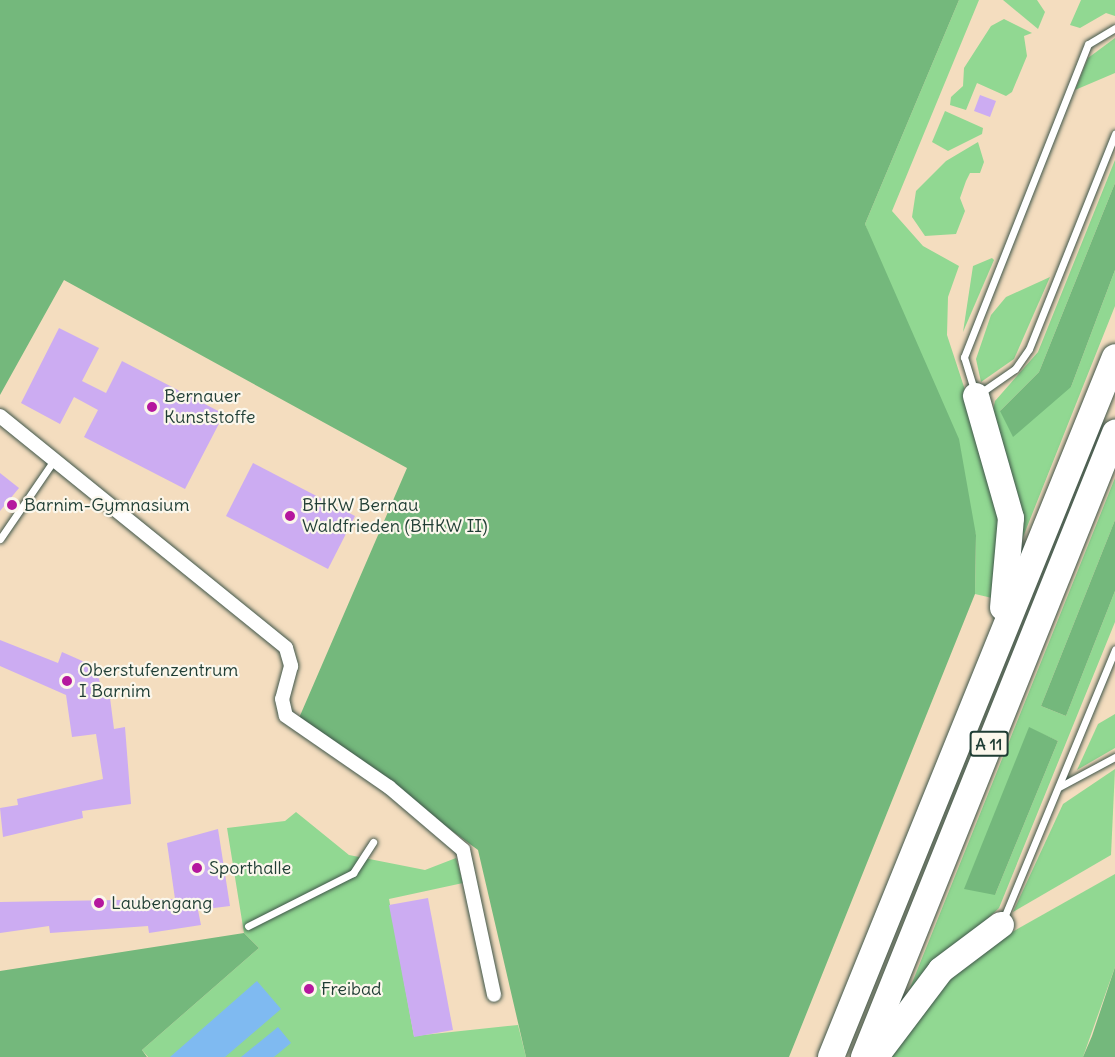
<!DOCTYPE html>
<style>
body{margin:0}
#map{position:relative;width:1115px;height:1057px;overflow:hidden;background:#f4ddbf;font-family:Delius,sans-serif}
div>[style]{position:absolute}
.green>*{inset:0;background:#91d892}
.forest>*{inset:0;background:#74b87c}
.water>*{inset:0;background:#7fbaf1}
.building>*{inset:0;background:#ccacf2}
.roads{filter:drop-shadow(0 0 2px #3f5549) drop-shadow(0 0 2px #3f5549)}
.lane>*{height:7px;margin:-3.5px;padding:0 3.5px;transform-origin:3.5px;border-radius:3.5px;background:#fff}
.street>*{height:14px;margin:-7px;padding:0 7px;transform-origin:7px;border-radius:7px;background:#fff}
.highway>*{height:26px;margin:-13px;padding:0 13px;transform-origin:13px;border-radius:13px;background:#fff}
.dots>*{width:16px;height:16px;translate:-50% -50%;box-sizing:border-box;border:3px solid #fbf7ec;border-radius:50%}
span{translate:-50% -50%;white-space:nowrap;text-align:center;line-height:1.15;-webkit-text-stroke:4.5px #fbf7ec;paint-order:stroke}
.shield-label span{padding:2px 4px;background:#fbf7ec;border:2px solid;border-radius:4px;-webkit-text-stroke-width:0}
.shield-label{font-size:16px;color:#1f3d34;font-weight:700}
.poi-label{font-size:18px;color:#1f3d34}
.left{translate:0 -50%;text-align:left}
</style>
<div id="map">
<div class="green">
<div style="clip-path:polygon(959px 0,979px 0,892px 211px,923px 246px,959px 266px,948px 297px,947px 335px,1002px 503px,992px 598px,975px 594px,976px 535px,865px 224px)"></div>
<div style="clip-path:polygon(1003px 0,1037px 0,1045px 12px,1038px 29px)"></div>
<div style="clip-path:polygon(1081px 0,1115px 0,1115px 16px,1106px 13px,1080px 28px,1070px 25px)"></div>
<div style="clip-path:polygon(1004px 19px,1032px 33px,1024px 36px,1027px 56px,1012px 92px,1006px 96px,977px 83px,966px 110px,950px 105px,951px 97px,963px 86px,964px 68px,991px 26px)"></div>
<div style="clip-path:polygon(1115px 38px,1115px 73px,1075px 90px,1088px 58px)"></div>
<div style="clip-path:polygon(945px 111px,983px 128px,982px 134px,948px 151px,932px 142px)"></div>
<div style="clip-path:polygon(978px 142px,984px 162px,980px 173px,970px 173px,966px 181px,960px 198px,965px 211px,956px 234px,925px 236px,912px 217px,916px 191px,946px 161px)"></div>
<div style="clip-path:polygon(1115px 160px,1115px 183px,1039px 372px,1000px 411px,1071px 387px,1115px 270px,1115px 306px,1021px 542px,992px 415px,995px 401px,1038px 352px)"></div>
<div style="clip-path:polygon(992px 258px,994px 260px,963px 332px,973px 266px)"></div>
<div style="clip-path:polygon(1050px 277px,1014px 359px,981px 382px,976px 359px,991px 315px,1006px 297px)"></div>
<div style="clip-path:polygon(evenodd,1115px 478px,1115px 520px,1041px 706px,1066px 716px,1115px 591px,1115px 622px,999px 908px,908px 993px,1115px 478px,1029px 728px,1058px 741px,995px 895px,1029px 728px)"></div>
<div style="clip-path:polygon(1115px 714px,1115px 748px,1077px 770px,1098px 724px)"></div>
<div style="clip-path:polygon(1115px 769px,1111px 855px,1013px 912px,1063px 804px)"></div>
<div style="clip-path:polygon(296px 812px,349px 855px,425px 870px,456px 858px,463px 883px,389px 899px,414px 1036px,518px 1025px,526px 1057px,148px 1057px,142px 1050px,259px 948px,244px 933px,227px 828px,285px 821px)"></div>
<div style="clip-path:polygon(1115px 874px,1115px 967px,1083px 1057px,888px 1057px,940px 984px,998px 940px)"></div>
</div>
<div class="forest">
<div style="clip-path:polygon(0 0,959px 0,865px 224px,959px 439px,976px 535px,975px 594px,789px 1057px,526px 1057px,478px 850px,299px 718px,407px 468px,64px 280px,0 395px)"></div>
<div style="clip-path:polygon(1115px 183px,1115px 270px,1071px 387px,1013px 437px,1000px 411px,1039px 372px)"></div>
<div style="clip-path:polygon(1115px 520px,1115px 591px,1066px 716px,1041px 706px)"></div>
<div style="clip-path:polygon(1029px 727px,1058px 741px,995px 895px,964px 889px)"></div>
<div style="clip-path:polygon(244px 933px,259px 948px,142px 1050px,147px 1057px,0 1057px,0 971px)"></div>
<div style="clip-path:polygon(1115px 967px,1115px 1057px,1083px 1057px,1092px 1036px)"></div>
</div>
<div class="water">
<div style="clip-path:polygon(257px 981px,281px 1009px,225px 1057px,170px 1057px)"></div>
<div style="clip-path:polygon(278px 1027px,291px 1043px,274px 1057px,241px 1057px)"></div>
</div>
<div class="building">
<div style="clip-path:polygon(980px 95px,996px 101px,990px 117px,974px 111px)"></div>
<div style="clip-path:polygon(59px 328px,99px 348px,82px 381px,106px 393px,122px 361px,224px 414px,185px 489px,84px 437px,98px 410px,74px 397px,60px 424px,21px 403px)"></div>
<div style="clip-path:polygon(253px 463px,355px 516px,328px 569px,226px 516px)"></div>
<div style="clip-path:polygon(0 473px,19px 488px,0 511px)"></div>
<div style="clip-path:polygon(0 640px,58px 663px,62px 652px,96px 667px,102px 691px,109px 690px,114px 729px,125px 727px,131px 804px,82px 811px,83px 818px,3px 837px,0 808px,18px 805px,17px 799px,103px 779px,96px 734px,72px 737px,66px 695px,0 666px)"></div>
<div style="clip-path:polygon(218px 829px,230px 906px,198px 910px,201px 925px,149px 933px,148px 926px,50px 933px,49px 926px,0 933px,0 902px,175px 899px,167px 843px)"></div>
<div style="clip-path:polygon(428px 898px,453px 1030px,414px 1037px,389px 905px)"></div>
</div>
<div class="roads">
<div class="lane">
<div style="left:1115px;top:28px;width:31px;rotate:149deg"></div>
<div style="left:1088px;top:44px;width:337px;rotate:111.6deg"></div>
<div style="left:964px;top:357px;width:41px;rotate:72.9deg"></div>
<div style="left:976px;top:396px;width:47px;rotate:-34.7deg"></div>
<div style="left:1015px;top:369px;width:24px;rotate:-55deg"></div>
<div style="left:1029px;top:349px;width:232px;rotate:-68.2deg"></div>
<div style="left:0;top:539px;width:96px;rotate:-55.6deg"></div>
<div style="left:1059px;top:787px;width:64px;rotate:-28.2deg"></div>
<div style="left:1003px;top:920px;width:293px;rotate:-67.5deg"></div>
<div style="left:248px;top:926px;width:118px;rotate:-26.8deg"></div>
<div style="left:353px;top:873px;width:37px;rotate:-57deg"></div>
</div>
<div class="street">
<div style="left:0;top:416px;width:368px;rotate:39deg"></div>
<div style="left:286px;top:648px;width:19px;rotate:74deg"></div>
<div style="left:291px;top:666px;width:34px;rotate:105deg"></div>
<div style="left:282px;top:699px;width:17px;rotate:77deg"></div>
<div style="left:286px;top:716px;width:125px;rotate:34.6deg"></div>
<div style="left:389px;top:787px;width:97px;rotate:40.4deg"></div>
<div style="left:463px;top:850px;width:148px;rotate:77.9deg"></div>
</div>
<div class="highway">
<div style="left:976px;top:396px;width:127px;rotate:74deg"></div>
<div style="left:1011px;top:518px;width:90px;rotate:95.1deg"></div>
<div style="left:880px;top:1051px;width:101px;rotate:-53deg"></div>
<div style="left:941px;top:970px;width:75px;rotate:-36.9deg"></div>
<div style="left:831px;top:1057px;width:755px;rotate:-67.92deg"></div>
<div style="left:864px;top:1057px;width:673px;rotate:-68.09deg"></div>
</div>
</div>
<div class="dots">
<div style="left:152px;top:407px;background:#b5179e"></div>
<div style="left:12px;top:505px;background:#b5179e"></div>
<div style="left:290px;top:516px;background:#b5179e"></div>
<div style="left:67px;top:681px;background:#b5179e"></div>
<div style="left:197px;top:868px;background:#b5179e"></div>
<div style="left:99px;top:903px;background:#b5179e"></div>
<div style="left:309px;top:989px;background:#b5179e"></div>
</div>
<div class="shield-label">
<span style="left:989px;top:744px">A 11</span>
</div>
<div class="poi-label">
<span class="left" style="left:164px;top:407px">Bernauer<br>Kunststoffe</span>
<span class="left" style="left:24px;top:505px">Barnim-Gymnasium</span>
<span class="left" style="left:302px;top:516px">BHKW Bernau<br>Waldfrieden (BHKW II)</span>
<span class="left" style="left:79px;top:681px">Oberstufenzentrum<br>I Barnim</span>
<span class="left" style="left:209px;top:868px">Sporthalle</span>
<span class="left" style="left:111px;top:903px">Laubengang</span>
<span class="left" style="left:321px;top:989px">Freibad</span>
</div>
</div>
